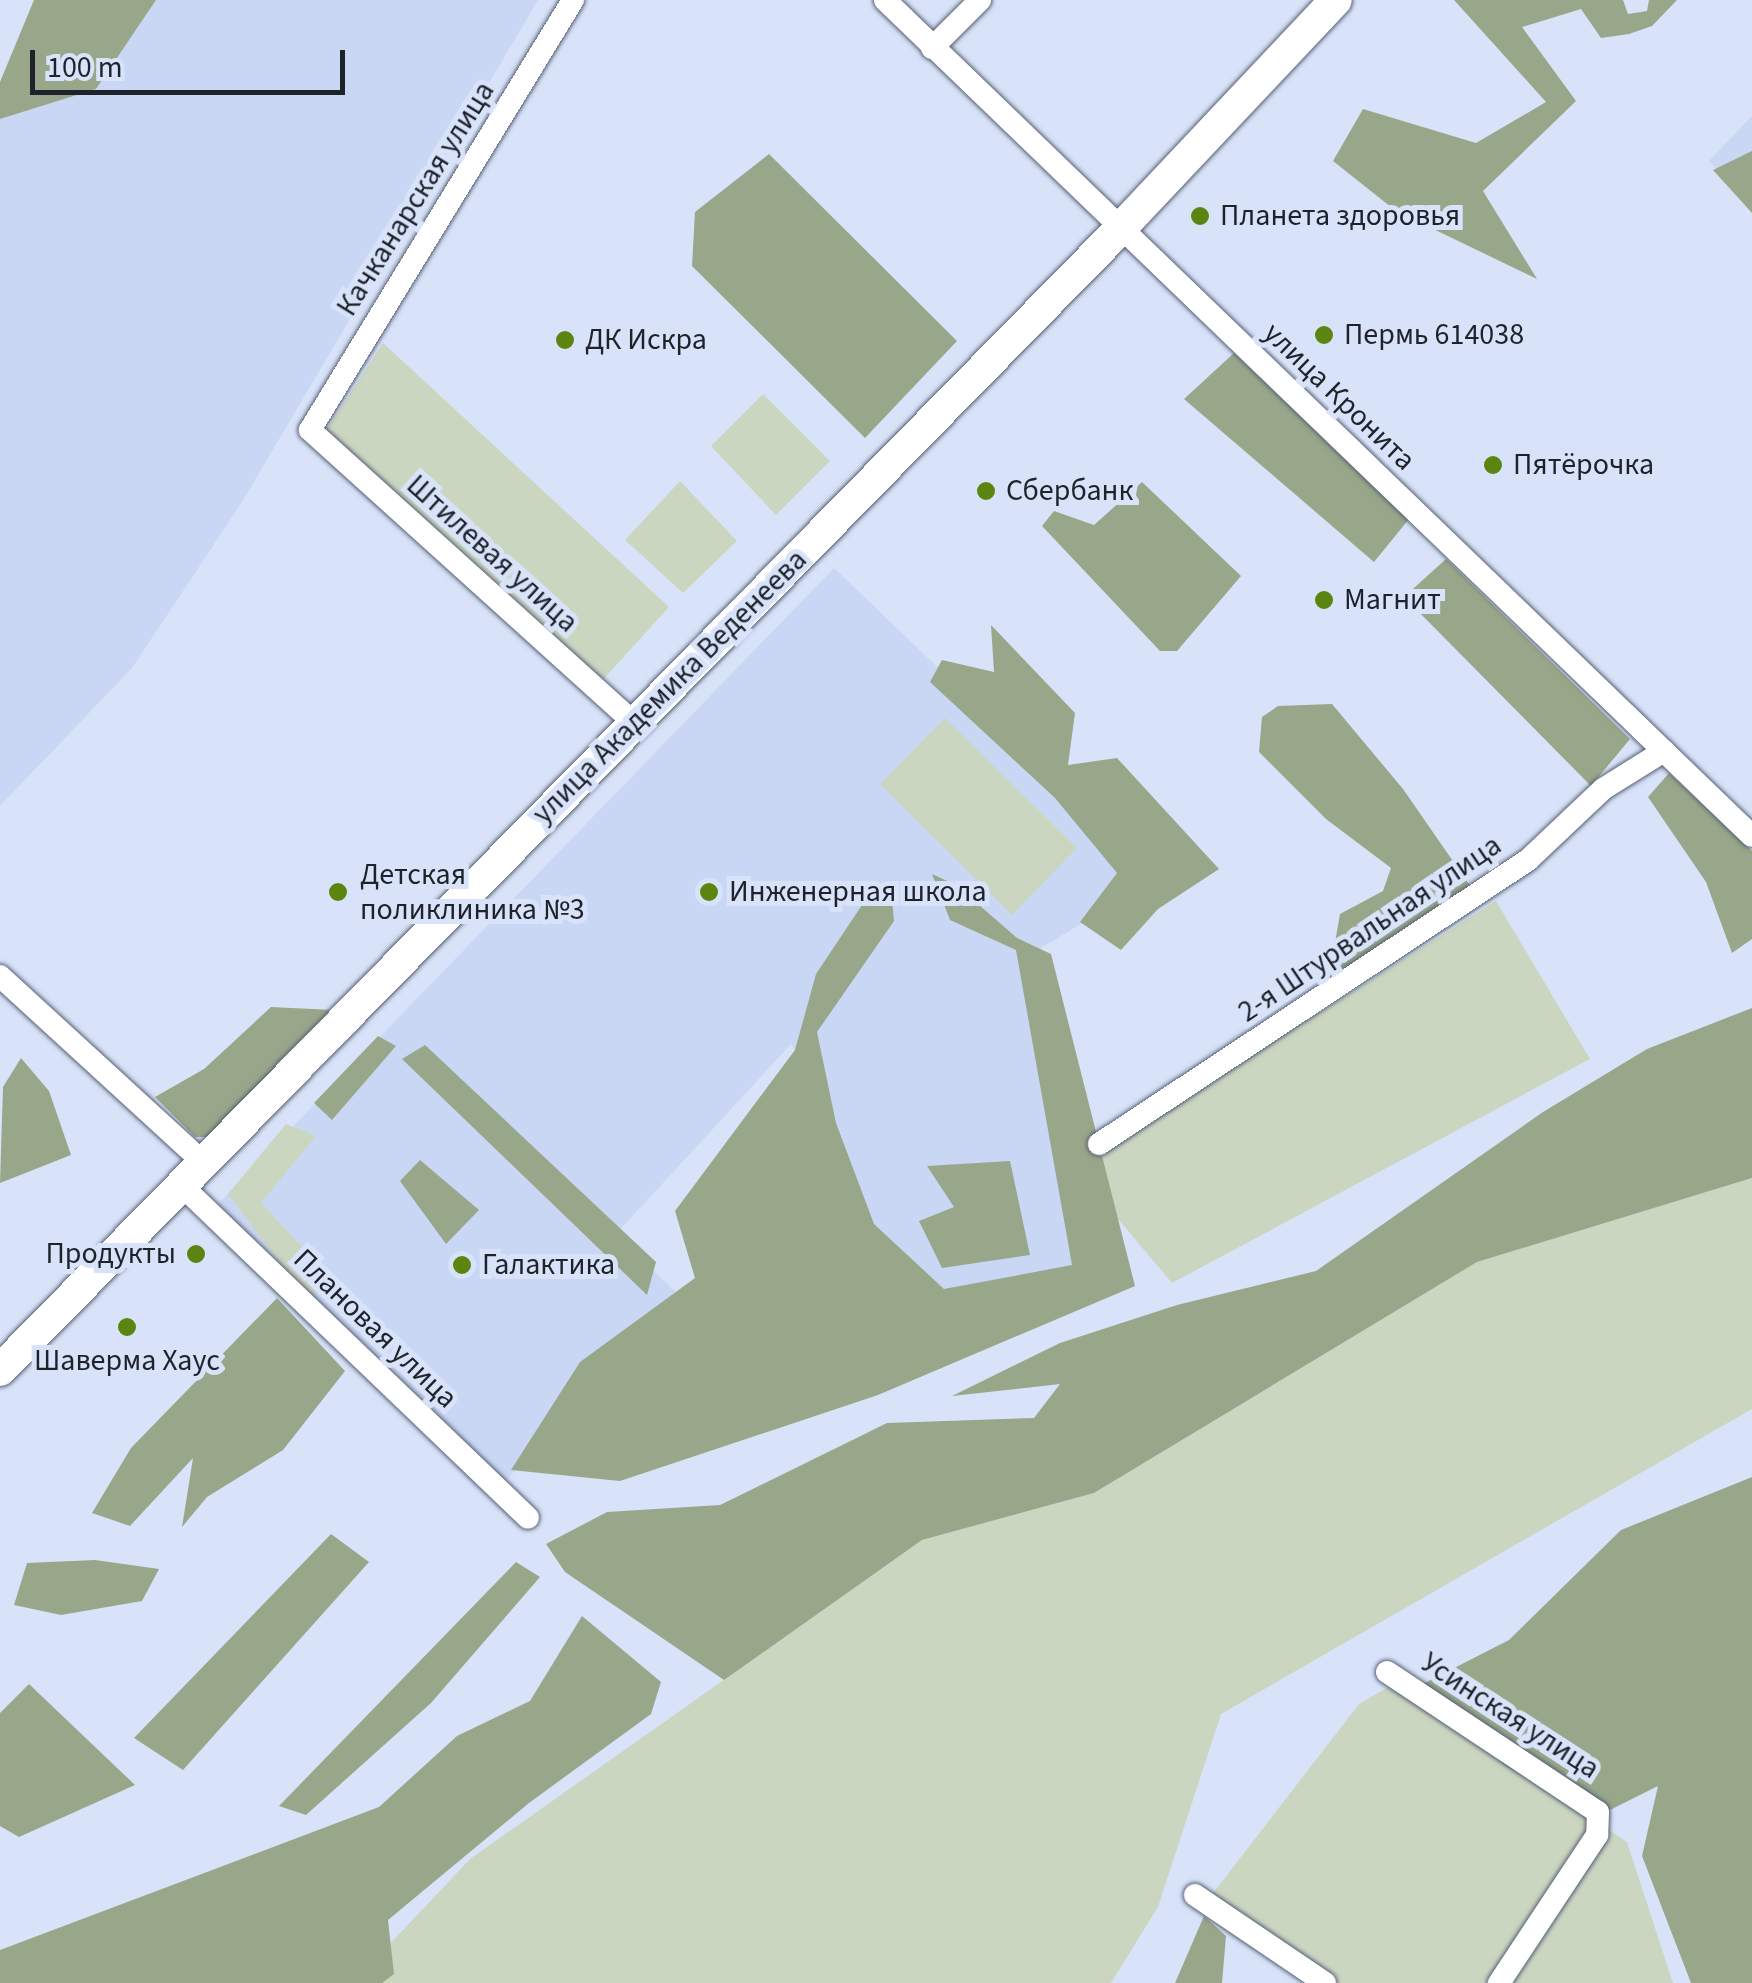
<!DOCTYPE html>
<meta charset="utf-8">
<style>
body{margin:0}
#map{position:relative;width:1752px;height:1983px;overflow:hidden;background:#d8e3fa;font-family:"Source Sans 3",sans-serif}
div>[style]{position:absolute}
.built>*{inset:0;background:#c9d7f4}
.green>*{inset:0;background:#cbd6c1}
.forest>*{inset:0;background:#98a78a}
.roads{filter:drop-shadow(0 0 2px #566073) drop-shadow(0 0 2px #566073)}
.street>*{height:22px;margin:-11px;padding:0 11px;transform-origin:11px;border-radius:11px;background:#fff}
.secondary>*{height:32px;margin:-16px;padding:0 16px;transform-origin:16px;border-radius:16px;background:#fff}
.dots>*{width:28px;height:28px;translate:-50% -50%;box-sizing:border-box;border:5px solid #d8e3fa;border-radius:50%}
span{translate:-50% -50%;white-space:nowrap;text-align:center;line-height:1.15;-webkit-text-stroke:10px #d8e3fa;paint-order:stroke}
.street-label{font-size:30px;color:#1e222a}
.poi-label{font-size:30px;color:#1e222a}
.left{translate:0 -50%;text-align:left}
.right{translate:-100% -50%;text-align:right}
.scale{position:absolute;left:30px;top:50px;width:315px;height:45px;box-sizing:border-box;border:5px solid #1e222a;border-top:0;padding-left:12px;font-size:30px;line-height:35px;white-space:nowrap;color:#1e222a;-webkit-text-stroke:8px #d8e3fa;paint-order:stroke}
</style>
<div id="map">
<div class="built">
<div style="clip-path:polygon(156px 0,538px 0,242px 502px,132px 668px,0 806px,0 119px,96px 89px)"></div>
<div style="clip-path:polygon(1752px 116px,1752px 203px,1709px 161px)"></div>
<div style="clip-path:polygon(834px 568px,1141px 862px,1092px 917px,1020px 961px,1096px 1277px,892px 1375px,792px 1043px,616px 1234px,680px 1296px,505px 1481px,215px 1207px)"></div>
</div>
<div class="green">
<div style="clip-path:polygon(383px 343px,669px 607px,599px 684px,324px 434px)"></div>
<div style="clip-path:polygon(763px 394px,830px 461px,776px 515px,711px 446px)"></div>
<div style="clip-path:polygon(680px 481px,737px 541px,683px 593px,625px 540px)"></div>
<div style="clip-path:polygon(945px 718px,1077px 848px,1012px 915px,880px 784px)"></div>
<div style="clip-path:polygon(1496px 901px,1590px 1059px,1172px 1283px,1075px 1168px)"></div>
<div style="clip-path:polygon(286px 1124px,316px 1136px,261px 1203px,332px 1279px,308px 1300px,228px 1194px)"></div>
<div style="clip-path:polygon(1752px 1178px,1752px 1409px,1221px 1714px,1158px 1907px,1111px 1983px,353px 1983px,470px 1859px,922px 1540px,1094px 1493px,1477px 1262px)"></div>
<div style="clip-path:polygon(1390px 1686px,1627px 1842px,1673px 1983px,1337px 1983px,1210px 1897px,1359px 1704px)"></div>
</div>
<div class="forest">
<div style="clip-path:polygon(34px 0,156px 0,96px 89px,0 119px,0 82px)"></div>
<div style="clip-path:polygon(1454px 0,1623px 0,1628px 14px,1647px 11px,1649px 0,1677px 0,1652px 26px,1629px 34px,1601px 38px,1581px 9px,1522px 27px,1576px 101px,1483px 191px,1537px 279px,1396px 211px,1333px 161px,1363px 109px,1476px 143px,1546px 102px)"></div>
<div style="clip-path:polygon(1752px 151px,1752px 213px,1713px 170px)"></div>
<div style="clip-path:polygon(769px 154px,957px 341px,865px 438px,692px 266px,695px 212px)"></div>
<div style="clip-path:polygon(1234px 353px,1409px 519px,1374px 562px,1184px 399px)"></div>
<div style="clip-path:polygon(1142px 482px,1241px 576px,1177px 651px,1160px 651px,1042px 526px,1054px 511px,1094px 525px)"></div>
<div style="clip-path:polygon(1446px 559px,1630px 739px,1591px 786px,1404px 597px)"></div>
<div style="clip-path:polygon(991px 625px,1075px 713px,1068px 765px,1117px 758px,1219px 869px,1158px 909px,1121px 950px,1080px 922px,1117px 873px,1055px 798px,930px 682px,942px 660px,994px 672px)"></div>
<div style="clip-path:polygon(1332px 704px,1403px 789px,1482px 903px,1349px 975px,1310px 968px,1334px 948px,1340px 914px,1383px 891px,1391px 868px,1326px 819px,1259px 752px,1262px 717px,1278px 706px)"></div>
<div style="clip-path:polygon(1669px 773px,1752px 851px,1752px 939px,1732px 953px,1706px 882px,1648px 797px)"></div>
<div style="clip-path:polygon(932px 874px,956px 885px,1017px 938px,1051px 954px,1135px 1286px,878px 1395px,620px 1481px,511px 1470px,580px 1362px,695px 1278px,675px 1211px,795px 1050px,816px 974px,876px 884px,892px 900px,894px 921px,817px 1032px,836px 1123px,874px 1224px,944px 1289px,1072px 1265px,1016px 950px,950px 920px)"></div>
<div style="clip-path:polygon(271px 1007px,333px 1010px,227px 1137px,195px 1137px,155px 1097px,204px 1069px)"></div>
<div style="clip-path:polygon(1752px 1008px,1752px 1178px,1477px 1262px,1094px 1493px,922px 1540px,724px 1680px,565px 1572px,546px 1544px,607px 1512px,720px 1505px,887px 1423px,1034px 1418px,1060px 1384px,952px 1396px,1060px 1343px,1177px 1305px,1316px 1271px,1543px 1112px,1647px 1049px)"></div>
<div style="clip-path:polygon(378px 1036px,396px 1046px,332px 1120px,314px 1103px)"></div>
<div style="clip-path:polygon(425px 1045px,656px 1262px,647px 1295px,402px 1059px)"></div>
<div style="clip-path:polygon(21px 1058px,49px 1091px,71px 1155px,0 1183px,3px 1087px)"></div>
<div style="clip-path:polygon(420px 1160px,479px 1210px,446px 1244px,400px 1181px)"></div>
<div style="clip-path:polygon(1010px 1161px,1030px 1255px,942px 1268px,919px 1221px,954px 1207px,927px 1166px)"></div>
<div style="clip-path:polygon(277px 1298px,345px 1371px,283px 1450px,207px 1497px,182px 1527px,193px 1458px,130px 1526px,92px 1513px,131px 1448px)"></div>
<div style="clip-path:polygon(1752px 1477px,1752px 1983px,1691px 1983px,1642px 1856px,1658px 1786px,1600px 1815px,1587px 1813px,1504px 1765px,1419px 1686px,1509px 1640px,1621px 1530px)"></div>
<div style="clip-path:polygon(331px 1534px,369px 1562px,183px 1770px,134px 1738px)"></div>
<div style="clip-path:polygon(95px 1560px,159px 1569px,142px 1601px,61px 1615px,14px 1605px,27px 1563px)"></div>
<div style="clip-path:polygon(516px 1562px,540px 1577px,431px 1703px,306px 1815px,279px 1806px)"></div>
<div style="clip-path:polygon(582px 1616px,661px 1682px,651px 1714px,529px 1803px,388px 1920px,394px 1974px,382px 1983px,0 1983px,0 1950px,379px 1807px,457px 1736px,530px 1701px)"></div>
<div style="clip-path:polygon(29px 1684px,135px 1785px,19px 1837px,0 1826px,0 1713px)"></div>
<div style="clip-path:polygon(1204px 1916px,1226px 1936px,1222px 1983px,1175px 1983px)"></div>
</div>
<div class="roads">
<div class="street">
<div style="left:573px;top:0;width:504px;rotate:121.45deg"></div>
<div style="left:310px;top:430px;width:437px;rotate:42.1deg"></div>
<div style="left:885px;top:0;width:1204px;rotate:43.96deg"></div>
<div style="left:932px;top:48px;width:68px;rotate:-45deg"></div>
<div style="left:0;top:976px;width:274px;rotate:42.5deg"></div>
<div style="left:1099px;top:1144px;width:514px;rotate:-33.5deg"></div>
<div style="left:1528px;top:860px;width:103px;rotate:-43.4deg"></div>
<div style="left:1603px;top:789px;width:72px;rotate:-31.9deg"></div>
<div style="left:180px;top:1184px;width:482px;rotate:43.8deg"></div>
<div style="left:1387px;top:1672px;width:253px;rotate:33.6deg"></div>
<div style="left:1598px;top:1812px;width:23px;rotate:92deg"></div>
<div style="left:1597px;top:1835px;width:178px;rotate:123.5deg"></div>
<div style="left:1195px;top:1895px;width:157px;rotate:34.1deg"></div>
</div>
<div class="secondary">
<div style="left:0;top:1370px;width:1600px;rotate:-45.53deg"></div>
<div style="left:1121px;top:228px;width:313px;rotate:-46.7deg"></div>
</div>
</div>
<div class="dots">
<div style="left:1200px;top:216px;background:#5b8510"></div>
<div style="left:1324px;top:335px;background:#5b8510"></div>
<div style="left:565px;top:340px;background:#5b8510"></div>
<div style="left:1493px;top:465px;background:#5b8510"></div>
<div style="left:986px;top:491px;background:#5b8510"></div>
<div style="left:1324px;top:600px;background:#5b8510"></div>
<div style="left:338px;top:892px;background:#5b8510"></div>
<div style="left:709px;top:892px;background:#5b8510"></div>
<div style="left:196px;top:1254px;background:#5b8510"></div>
<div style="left:462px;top:1265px;background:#5b8510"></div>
<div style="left:127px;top:1327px;background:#5b8510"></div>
</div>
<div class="street-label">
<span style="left:416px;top:199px;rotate:-58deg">Качканарская улица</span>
<span style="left:1339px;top:397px;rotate:44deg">улица Кронита</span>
<span style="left:492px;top:554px;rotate:42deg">Штилевая улица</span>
<span style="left:670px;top:687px;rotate:-45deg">улица Академика Веденеева</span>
<span style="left:1370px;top:929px;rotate:-34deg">2-я Штурвальная улица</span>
<span style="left:375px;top:1329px;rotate:44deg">Плановая улица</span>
<span style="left:1510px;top:1716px;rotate:33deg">Усинская улица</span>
</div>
<div class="poi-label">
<span class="left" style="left:1220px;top:216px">Планета здоровья</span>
<span class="left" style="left:1344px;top:335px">Пермь 614038</span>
<span class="left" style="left:585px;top:340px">ДК Искра</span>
<span class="left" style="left:1513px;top:465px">Пятёрочка</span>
<span class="left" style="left:1006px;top:491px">Сбербанк</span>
<span class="left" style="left:1344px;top:600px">Магнит</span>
<span class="left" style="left:360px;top:892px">Детская<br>поликлиника №3</span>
<span class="left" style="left:729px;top:892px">Инженерная школа</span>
<span class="right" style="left:176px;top:1254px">Продукты</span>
<span class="left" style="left:482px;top:1265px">Галактика</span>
<span style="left:127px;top:1361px">Шаверма Хаус</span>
</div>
<div class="scale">100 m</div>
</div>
